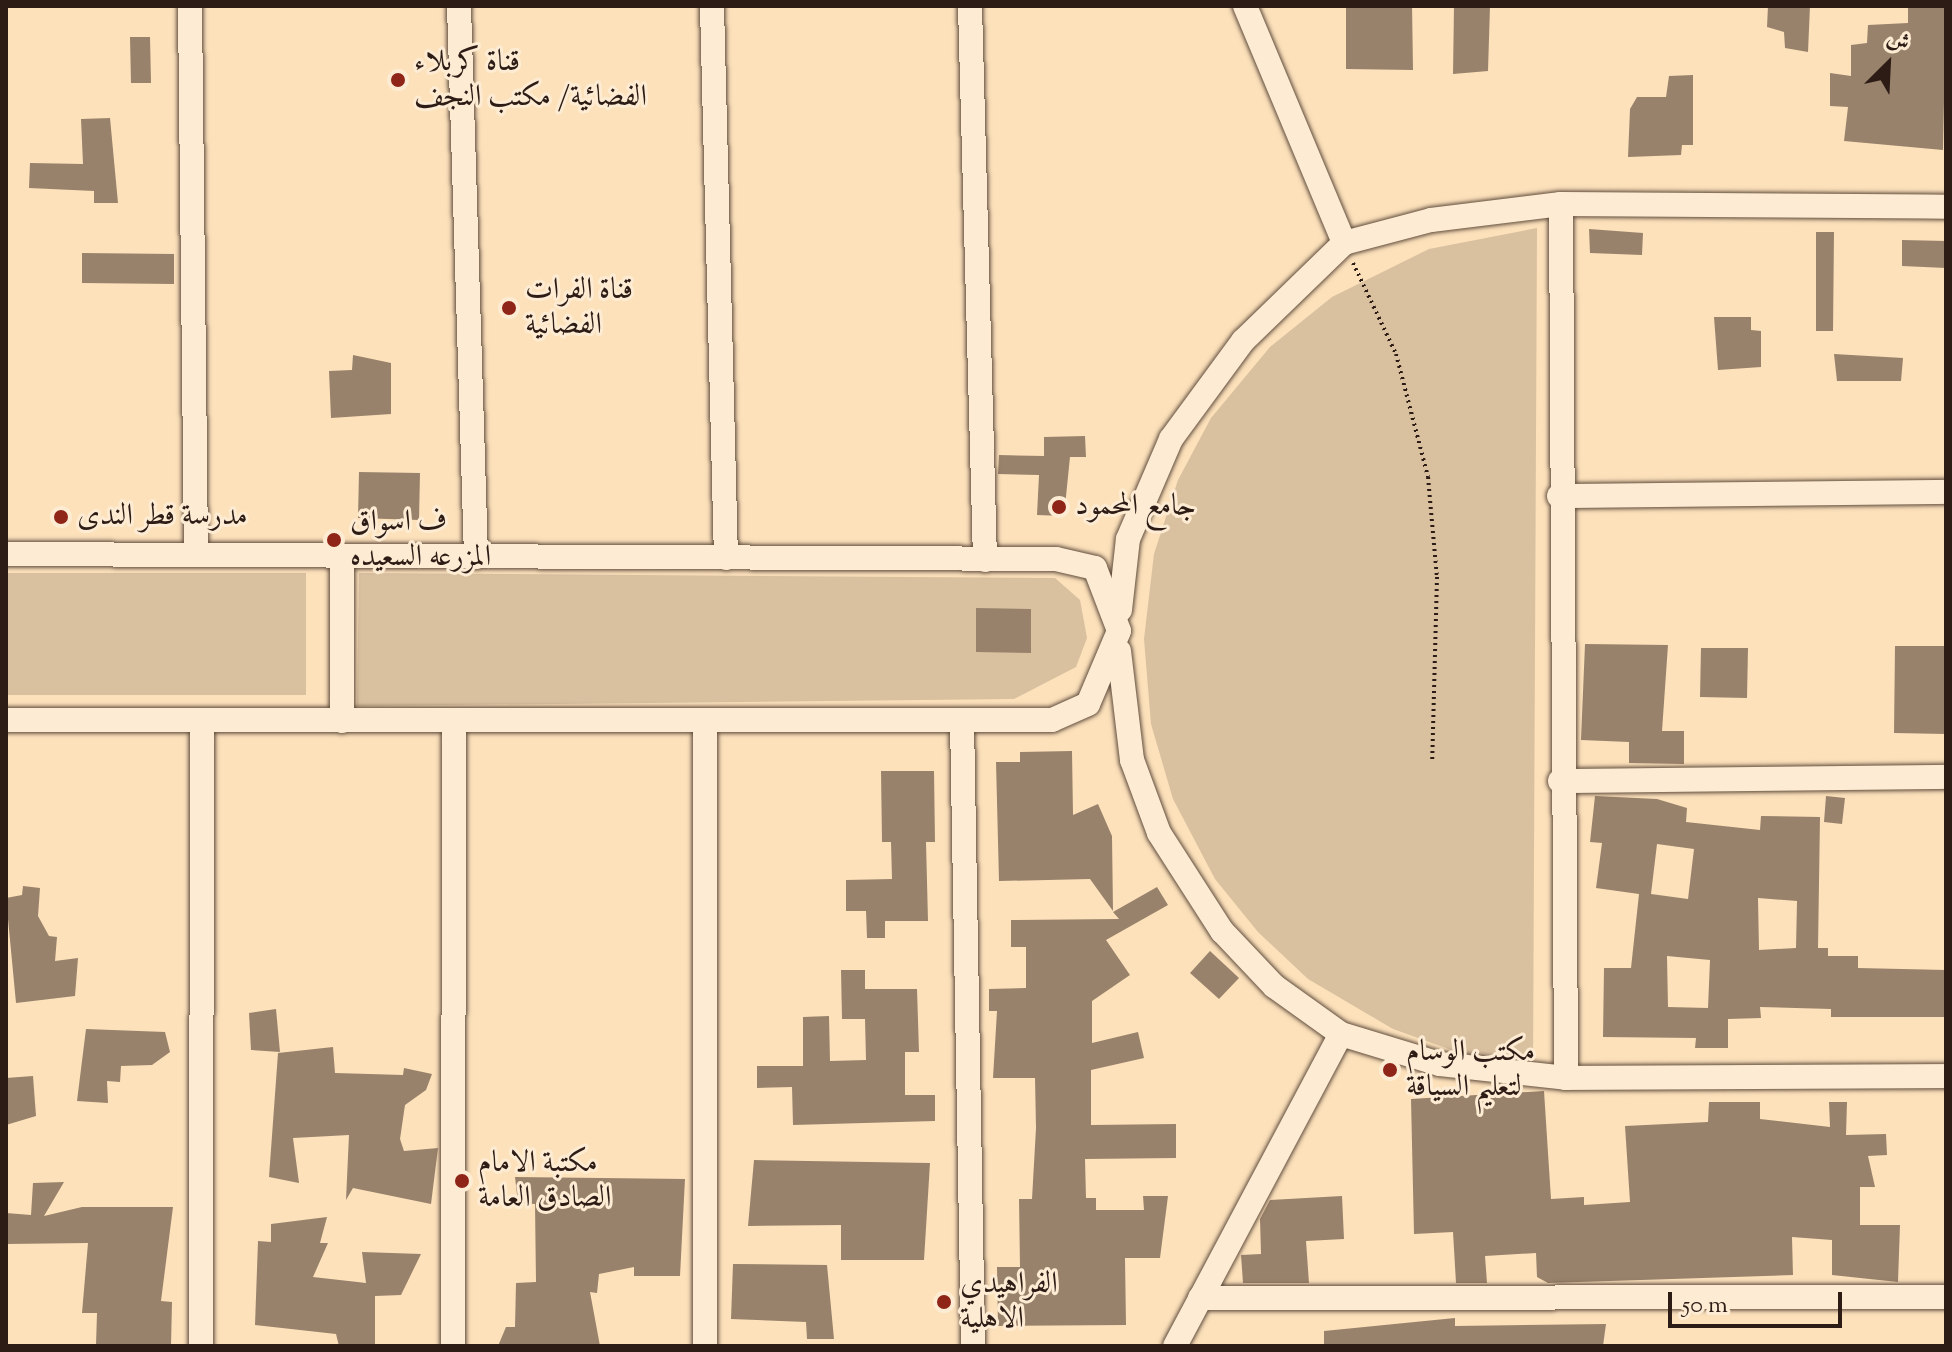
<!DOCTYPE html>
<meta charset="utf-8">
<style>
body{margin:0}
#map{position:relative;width:1952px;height:1352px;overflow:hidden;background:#fce1bb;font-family:"Sorts Mill Goudy",Amiri,serif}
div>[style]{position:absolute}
.green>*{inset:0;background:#d9c09f}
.building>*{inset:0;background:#99826b}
.path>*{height:4px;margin-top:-2px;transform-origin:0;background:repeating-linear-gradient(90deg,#2d1c15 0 2px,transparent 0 6px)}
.roads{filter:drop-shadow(0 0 2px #614d3e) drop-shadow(0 0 2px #614d3e)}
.street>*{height:24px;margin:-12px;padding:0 12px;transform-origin:12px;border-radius:12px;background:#fdecd3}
.dots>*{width:22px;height:22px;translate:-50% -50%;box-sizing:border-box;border:4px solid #fdecd3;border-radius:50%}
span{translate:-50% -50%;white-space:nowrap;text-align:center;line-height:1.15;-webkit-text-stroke:6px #fdecd3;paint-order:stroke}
.poi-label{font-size:30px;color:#2d1c15}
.left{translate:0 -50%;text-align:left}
.frame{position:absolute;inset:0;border:8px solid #2d1c15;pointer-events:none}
.north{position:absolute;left:1848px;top:24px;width:80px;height:80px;-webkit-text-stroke:6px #fdecd3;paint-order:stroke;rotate:24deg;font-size:22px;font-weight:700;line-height:32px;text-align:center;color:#2d1c15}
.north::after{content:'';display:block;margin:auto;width:28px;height:36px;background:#2d1c15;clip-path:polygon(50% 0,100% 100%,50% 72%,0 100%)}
.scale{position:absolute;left:1668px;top:1292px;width:174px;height:36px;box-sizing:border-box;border:4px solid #2d1c15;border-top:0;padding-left:10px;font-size:24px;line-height:28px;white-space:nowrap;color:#2d1c15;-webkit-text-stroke:6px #fdecd3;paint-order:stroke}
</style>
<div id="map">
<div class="green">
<div style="clip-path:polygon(1537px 228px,1533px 1065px,1457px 1052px,1393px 1029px,1308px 979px,1258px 932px,1215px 879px,1173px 799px,1151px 724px,1144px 639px,1154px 554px,1178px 480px,1211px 418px,1270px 347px,1332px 297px,1429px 249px)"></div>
<div style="clip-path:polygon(6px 573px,306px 573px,306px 695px,6px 695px)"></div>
<div style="clip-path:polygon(359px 573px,1055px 578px,1080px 600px,1087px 638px,1076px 667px,1014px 699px,357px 706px)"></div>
</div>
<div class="building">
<div style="clip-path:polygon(1346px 6px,1412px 6px,1413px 70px,1346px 69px)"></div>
<div style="clip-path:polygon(1454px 6px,1490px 6px,1488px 71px,1453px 74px)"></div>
<div style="clip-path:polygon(1768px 6px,1810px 6px,1808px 52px,1785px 48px,1784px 32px,1767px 27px)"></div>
<div style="clip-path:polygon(1908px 6px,1946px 6px,1943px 150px,1844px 141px,1848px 107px,1830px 106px,1830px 73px,1851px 76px,1851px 45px,1867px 43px,1868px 25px,1908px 23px)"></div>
<div style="clip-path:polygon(130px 37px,150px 37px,151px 83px,131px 83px)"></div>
<div style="clip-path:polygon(1693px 75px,1693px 145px,1682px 145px,1681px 155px,1628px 157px,1630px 109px,1637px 97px,1666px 97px,1669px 76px)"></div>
<div style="clip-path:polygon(110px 118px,118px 203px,94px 203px,94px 191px,29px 188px,30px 163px,83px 164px,81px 119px)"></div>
<div style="clip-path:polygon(1589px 229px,1643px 233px,1642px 255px,1590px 253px)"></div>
<div style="clip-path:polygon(1816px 232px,1834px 232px,1833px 331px,1816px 331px)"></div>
<div style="clip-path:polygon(1902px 240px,1946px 241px,1946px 268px,1902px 266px)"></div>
<div style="clip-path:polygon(82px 253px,174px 254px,174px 284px,82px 283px)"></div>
<div style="clip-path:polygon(1714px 317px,1751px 317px,1751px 330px,1761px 331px,1761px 367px,1718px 370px)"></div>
<div style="clip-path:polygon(1834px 354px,1903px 358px,1901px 381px,1837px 381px)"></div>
<div style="clip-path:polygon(353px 355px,391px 363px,391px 414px,331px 418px,329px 371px,352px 370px)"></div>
<div style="clip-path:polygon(1085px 436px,1086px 457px,1070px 457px,1064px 516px,1037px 515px,1039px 475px,998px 474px,999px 455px,1044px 456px,1044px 437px)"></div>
<div style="clip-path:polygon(359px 472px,420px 473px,419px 520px,358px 518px)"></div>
<div style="clip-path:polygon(976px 608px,1031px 609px,1031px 653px,976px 652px)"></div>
<div style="clip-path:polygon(1585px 644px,1668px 645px,1662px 731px,1684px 731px,1684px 764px,1629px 763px,1629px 742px,1581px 740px)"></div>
<div style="clip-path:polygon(1895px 646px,1946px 646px,1946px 734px,1894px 733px)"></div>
<div style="clip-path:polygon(1701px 648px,1748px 648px,1747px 698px,1700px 697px)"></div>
<div style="clip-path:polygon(1072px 751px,1073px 815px,1098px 804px,1112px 836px,1113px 911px,1090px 879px,999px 881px,996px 762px,1020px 762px,1020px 752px)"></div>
<div style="clip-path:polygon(881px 771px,934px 771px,935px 842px,926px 842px,928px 921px,885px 921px,885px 938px,867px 938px,866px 911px,846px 911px,846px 880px,892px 879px,891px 842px,882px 842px)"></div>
<div style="clip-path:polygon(evenodd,1595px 796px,1657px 799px,1687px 808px,1686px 822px,1760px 830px,1761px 816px,1820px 817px,1818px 948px,1828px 948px,1828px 956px,1858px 956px,1858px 968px,1946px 970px,1946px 1017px,1831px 1017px,1831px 1009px,1760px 1007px,1761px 1018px,1728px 1019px,1728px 1048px,1695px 1048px,1696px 1038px,1603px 1037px,1604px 968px,1631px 968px,1639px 894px,1596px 888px,1602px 843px,1590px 842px,1595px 796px,1657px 844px,1694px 849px,1688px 899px,1651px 894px,1657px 844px,1595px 796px,1758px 898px,1797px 901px,1796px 948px,1759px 950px,1758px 898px,1595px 796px,1667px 956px,1710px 960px,1708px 1008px,1668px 1007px,1667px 956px)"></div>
<div style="clip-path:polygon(1826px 796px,1845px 798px,1842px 824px,1824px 822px)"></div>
<div style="clip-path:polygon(23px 886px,40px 888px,38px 916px,49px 936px,57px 937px,55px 961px,78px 958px,75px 996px,16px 1003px,6px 898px,22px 895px)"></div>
<div style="clip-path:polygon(1157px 887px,1168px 905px,1106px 940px,1130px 975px,1092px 1001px,1092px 1043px,1138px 1032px,1144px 1058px,1091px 1070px,1091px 1125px,1176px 1124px,1176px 1158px,1085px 1159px,1086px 1198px,1096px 1198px,1096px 1210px,1144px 1210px,1143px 1196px,1168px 1196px,1160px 1258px,1125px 1258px,1126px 1325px,998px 1326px,997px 1267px,1020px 1267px,1019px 1199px,1032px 1199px,1036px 1128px,1035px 1078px,993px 1078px,997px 1011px,989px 1011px,989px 989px,1026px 988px,1026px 947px,1011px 947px,1011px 920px,1119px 919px,1113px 912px)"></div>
<div style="clip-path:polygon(1210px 951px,1239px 978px,1219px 999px,1190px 973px)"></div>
<div style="clip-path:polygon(841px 970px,865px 970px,865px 989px,917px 989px,919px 1052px,905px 1052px,905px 1095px,935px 1095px,935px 1121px,793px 1125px,792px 1087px,757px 1088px,757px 1066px,803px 1066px,803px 1017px,829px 1016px,830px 1061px,866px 1060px,865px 1019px,842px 1019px)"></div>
<div style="clip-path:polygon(276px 1009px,280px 1052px,251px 1050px,249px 1013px)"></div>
<div style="clip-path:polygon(86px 1029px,165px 1032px,170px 1052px,152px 1065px,121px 1066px,120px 1082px,107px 1081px,108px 1103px,77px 1101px)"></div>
<div style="clip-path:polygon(333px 1047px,335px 1073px,403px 1075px,404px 1068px,432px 1074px,426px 1090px,405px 1105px,400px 1139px,404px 1151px,438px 1148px,431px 1204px,353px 1188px,346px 1200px,349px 1135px,293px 1138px,299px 1183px,269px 1177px,278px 1053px)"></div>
<div style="clip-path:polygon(33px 1076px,36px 1116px,6px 1125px,6px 1078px)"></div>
<div style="clip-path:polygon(1544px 1091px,1551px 1199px,1584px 1197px,1584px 1205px,1630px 1202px,1625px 1126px,1708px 1122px,1709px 1102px,1760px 1102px,1760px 1119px,1830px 1127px,1829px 1102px,1847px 1102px,1846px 1135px,1886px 1134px,1887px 1155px,1868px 1156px,1875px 1187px,1860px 1187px,1860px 1225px,1900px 1225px,1898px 1282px,1832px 1275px,1832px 1240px,1792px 1237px,1793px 1275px,1548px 1283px,1537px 1277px,1536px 1253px,1485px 1256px,1487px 1283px,1456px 1283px,1453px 1232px,1414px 1234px,1411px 1099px)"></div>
<div style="clip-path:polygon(754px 1160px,930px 1163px,924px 1260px,841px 1260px,841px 1225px,748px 1226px)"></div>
<div style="clip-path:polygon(515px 1177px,685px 1179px,680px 1276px,634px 1276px,634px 1267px,599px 1274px,597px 1293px,590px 1292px,600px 1346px,498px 1346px,506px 1327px,515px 1327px,516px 1283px,536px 1282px,535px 1204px,518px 1203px)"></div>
<div style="clip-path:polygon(64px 1182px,44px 1216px,82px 1207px,173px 1207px,161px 1301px,172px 1302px,171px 1346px,96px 1345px,97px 1313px,82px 1313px,88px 1243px,6px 1244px,6px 1213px,31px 1215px,33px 1183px)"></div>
<div style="clip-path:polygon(1342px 1196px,1344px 1239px,1306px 1241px,1309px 1283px,1243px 1283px,1241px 1255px,1261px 1254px,1260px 1219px,1270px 1200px)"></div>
<div style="clip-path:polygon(327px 1217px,320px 1243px,328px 1243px,313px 1277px,366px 1283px,362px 1252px,421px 1254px,401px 1295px,375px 1296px,375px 1345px,339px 1346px,336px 1334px,255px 1325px,258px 1241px,271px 1242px,271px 1224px)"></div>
<div style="clip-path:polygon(733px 1264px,827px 1265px,834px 1339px,807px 1339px,806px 1322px,731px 1319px)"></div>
<div style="clip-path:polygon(1455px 1318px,1455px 1326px,1606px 1324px,1603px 1346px,1324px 1346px,1324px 1331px)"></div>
</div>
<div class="path">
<div style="left:1353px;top:263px;width:101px;rotate:64.7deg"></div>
<div style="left:1396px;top:354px;width:127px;rotate:75.4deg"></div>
<div style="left:1428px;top:477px;width:100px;rotate:84.9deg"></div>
<div style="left:1437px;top:577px;width:186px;rotate:91.5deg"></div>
</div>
<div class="roads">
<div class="street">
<div style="left:190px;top:6px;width:549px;rotate:89.37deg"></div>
<div style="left:459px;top:6px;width:551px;rotate:88.23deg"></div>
<div style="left:712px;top:6px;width:552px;rotate:88.55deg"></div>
<div style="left:970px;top:6px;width:554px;rotate:88.45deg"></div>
<div style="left:1245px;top:6px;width:257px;rotate:67.3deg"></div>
<div style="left:1561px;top:204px;width:874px;rotate:89.67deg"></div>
<div style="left:1559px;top:496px;width:387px;rotate:-0.6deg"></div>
<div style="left:6px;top:554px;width:1050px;rotate:0.27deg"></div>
<div style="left:1056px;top:559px;width:40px;rotate:13deg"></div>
<div style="left:1095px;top:568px;width:67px;rotate:69.1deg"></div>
<div style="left:1119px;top:631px;width:79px;rotate:113deg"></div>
<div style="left:1088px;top:704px;width:39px;rotate:156deg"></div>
<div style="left:1052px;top:720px;width:1046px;rotate:180deg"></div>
<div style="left:1120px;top:610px;width:71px;rotate:-83.6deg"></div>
<div style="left:1128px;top:539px;width:109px;rotate:-66.7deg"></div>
<div style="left:1171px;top:439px;width:122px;rotate:-53.7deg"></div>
<div style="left:1243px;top:341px;width:141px;rotate:-44.1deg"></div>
<div style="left:1344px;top:243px;width:90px;rotate:-14.8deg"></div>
<div style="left:1431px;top:220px;width:131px;rotate:-7deg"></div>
<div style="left:1561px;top:204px;width:385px;rotate:0.4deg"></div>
<div style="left:1119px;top:651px;width:110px;rotate:83.2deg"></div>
<div style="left:1132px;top:760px;width:78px;rotate:69.7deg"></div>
<div style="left:1159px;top:833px;width:117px;rotate:57.3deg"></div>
<div style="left:1222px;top:931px;width:76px;rotate:46.6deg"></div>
<div style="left:1274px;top:986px;width:82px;rotate:35.6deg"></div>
<div style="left:1341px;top:1034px;width:103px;rotate:16.9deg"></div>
<div style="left:1440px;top:1064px;width:127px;rotate:6.3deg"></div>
<div style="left:1566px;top:1078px;width:380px;rotate:-0.3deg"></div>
<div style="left:962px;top:720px;width:626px;rotate:88.99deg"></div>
<div style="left:342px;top:721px;width:165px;rotate:-90deg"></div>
<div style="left:1560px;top:781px;width:386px;rotate:-0.6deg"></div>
<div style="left:1200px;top:1298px;width:746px;rotate:-0.08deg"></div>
<div style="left:201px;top:1346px;width:626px;rotate:-89.91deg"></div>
<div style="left:453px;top:1346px;width:625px;rotate:-89.91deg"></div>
<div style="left:705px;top:1346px;width:625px;rotate:-90deg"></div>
<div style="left:1175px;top:1346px;width:353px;rotate:-62deg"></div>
</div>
</div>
<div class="dots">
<div style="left:398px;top:80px;background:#8f2418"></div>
<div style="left:509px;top:308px;background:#8f2418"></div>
<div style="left:1059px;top:507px;background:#8f2418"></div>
<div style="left:61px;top:517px;background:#8f2418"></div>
<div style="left:334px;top:540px;background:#8f2418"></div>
<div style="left:1390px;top:1070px;background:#8f2418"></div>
<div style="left:462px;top:1181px;background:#8f2418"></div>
<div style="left:944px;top:1302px;background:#8f2418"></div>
</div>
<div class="poi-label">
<span class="left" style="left:414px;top:80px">قناة كربلاء<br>الفضائية/ مكتب النجف</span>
<span class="left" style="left:525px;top:308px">قناة الفرات<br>الفضائية</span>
<span class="left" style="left:1075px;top:507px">جامع المحمود</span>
<span class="left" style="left:77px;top:517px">مدرسة قطر الندى</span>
<span class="left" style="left:350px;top:540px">ف اسواق<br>المزرعه السعيده</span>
<span class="left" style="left:1406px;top:1070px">مكتب الوسام<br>لتعليم السياقة</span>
<span class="left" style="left:478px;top:1181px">مكتبة الامام<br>الصادق العامة</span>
<span class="left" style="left:960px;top:1302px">الفراهيدي<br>الاهلية</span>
</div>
<div class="frame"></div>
<div class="north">ش</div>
<div class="scale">50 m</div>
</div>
